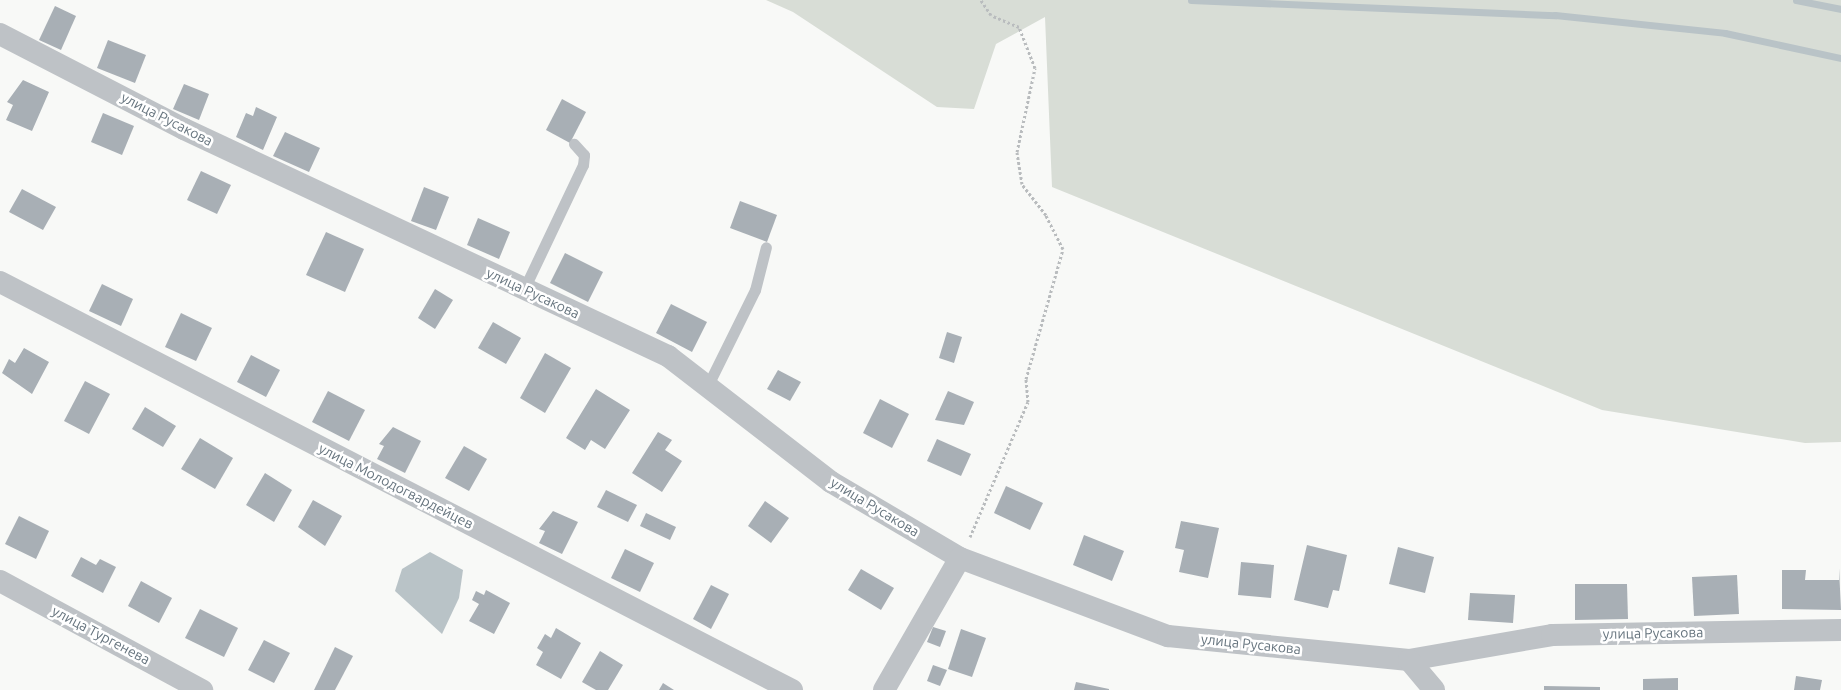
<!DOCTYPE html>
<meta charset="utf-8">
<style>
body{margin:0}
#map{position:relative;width:1841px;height:690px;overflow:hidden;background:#f8f9f7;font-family:Ubuntu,sans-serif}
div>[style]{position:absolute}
.green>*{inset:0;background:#d8ddd6}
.water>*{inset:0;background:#b9c3c7}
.stream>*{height:7px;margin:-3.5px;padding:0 3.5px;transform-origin:3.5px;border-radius:3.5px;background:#b9c3c7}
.building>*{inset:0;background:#a8afb5}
.path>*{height:3px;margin-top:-1.5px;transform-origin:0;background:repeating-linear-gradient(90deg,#b9bcbe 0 2.5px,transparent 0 5px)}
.lane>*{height:11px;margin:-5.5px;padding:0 5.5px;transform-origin:5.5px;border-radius:5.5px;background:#bec2c6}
.street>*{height:22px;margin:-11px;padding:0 11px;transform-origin:11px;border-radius:11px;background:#bec2c6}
span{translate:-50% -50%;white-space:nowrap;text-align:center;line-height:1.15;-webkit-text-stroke:5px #fff;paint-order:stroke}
.street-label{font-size:14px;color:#66747e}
</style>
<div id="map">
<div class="green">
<div style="clip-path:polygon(766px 0,1841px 0,1841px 442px,1805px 443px,1602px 410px,1052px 187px,1045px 17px,996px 44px,974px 109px,937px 107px,793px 12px)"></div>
</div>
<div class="water">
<div style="clip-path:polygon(430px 552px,463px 570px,459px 598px,442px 634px,395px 591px,402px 569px)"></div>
</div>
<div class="stream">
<div style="left:1191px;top:0;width:364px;rotate:2.4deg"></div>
<div style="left:1555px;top:15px;width:171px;rotate:6deg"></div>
<div style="left:1725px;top:33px;width:119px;rotate:12.2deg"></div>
<div style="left:1796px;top:0;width:46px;rotate:11.3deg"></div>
</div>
<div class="building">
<div style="clip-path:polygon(55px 6px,76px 16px,61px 50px,39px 40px)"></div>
<div style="clip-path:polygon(108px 40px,146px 55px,135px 83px,97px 68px)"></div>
<div style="clip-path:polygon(23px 80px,49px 92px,32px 131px,6px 120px,13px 105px,7px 102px)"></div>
<div style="clip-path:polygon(184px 84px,209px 94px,199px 120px,173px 109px)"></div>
<div style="clip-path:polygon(562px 99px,586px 112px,570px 143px,546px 130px)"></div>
<div style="clip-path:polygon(256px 107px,277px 117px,263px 150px,236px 137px,246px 113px,253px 116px)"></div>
<div style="clip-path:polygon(103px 113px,134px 126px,122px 155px,91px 142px)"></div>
<div style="clip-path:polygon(285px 132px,320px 148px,309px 172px,273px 156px)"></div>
<div style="clip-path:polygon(201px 171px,231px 185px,217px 214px,187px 200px)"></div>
<div style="clip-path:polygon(424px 187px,449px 197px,436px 230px,411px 221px)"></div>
<div style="clip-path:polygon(22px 189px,56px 207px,43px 230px,9px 212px)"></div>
<div style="clip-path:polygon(740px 201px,777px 215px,767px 242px,730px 228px)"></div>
<div style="clip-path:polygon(478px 218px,510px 232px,499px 259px,467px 245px)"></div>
<div style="clip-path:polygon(326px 232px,364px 249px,345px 292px,306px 275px)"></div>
<div style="clip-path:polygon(565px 253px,603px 272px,588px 302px,550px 283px)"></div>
<div style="clip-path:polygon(102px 284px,133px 299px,121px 326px,89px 311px)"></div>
<div style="clip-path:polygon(435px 289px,453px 300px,435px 329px,418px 318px)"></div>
<div style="clip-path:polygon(671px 304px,707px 322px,692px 352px,656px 333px)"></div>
<div style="clip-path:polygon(181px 313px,212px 328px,196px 361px,165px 347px)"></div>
<div style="clip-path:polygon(493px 322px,521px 338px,506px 364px,478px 348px)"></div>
<div style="clip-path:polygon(947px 332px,962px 337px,954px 363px,939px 358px)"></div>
<div style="clip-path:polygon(24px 348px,49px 362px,32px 394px,2px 373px,9px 359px,15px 363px)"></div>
<div style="clip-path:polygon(545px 353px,571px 368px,545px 413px,520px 398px)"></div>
<div style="clip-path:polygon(251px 355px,280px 370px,266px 397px,237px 382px)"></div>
<div style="clip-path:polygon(778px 370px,801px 382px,790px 401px,767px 389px)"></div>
<div style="clip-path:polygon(85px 381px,110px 394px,89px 434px,64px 421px)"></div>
<div style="clip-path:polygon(596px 389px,630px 410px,605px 449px,591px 440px,585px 450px,566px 438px)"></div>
<div style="clip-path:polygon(328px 391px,365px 410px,349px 441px,312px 422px)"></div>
<div style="clip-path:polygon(948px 391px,974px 402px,964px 425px,935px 420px)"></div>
<div style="clip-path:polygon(880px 399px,909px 414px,892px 448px,863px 433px)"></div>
<div style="clip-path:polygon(145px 407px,176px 426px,163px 447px,132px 429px)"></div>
<div style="clip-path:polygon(393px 427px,421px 441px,405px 473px,377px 459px,384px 446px,379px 444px)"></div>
<div style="clip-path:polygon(658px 432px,672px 440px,665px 450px,682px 461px,662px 492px,632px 473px)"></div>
<div style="clip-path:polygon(200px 438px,233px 458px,215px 489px,181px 469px)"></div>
<div style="clip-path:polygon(937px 439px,971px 454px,961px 476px,927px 461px)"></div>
<div style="clip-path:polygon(464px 446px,487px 459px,469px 491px,445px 478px)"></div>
<div style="clip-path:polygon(265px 473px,292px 490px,274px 522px,246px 505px)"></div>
<div style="clip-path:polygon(1006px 486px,1043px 503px,1030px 530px,994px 513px)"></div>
<div style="clip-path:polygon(606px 490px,637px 505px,628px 522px,597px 507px)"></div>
<div style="clip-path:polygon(313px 500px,342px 516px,325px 546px,298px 527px)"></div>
<div style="clip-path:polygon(765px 501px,789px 518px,771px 543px,748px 526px)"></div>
<div style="clip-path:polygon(553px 511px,578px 522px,562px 554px,539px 543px,545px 531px,539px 529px)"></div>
<div style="clip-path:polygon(646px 513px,676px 527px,670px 540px,640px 526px)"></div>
<div style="clip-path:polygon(19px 516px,49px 531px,36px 559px,5px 544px)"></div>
<div style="clip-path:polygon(1181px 521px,1219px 528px,1208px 578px,1179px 572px,1184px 550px,1175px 548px)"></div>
<div style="clip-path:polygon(1084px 535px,1124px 551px,1112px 581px,1073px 565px)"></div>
<div style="clip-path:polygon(1307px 545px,1347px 555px,1339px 591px,1333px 590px,1328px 608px,1294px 600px)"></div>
<div style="clip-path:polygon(1398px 547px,1434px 557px,1425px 593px,1389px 584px)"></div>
<div style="clip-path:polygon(625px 549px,654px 563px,640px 592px,611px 578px)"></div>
<div style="clip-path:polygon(81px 557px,96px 565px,100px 559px,116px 567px,103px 593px,71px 576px)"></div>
<div style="clip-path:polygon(1241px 562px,1274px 565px,1271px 598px,1238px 595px)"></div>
<div style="clip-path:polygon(1839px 568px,1841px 610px,1782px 609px,1782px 570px,1806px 570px,1805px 580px,1839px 580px)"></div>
<div style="clip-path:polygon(861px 569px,894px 588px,881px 610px,848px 590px)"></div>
<div style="clip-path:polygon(1737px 575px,1739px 614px,1694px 616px,1692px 577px)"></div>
<div style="clip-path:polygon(141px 581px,172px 598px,159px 623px,128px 606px)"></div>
<div style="clip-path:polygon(1575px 584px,1627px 584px,1628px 619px,1575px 620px)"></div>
<div style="clip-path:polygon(711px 585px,729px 594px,711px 629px,693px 619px)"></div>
<div style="clip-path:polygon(486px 590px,510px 603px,494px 634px,469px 621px,479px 604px,472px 600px,476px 591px,484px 595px)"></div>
<div style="clip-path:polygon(1470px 593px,1515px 595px,1513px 623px,1468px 620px)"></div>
<div style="clip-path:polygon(200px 609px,238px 628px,224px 657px,185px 638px)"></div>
<div style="clip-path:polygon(933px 627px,946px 631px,940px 647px,927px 642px)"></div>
<div style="clip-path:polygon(556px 628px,581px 643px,561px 679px,536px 665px,543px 652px,537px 648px,545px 634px,551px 638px)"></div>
<div style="clip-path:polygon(961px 629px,986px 638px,972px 677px,948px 669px)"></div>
<div style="clip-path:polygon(264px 640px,290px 653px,274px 683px,248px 670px)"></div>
<div style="clip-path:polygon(335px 647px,353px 656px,335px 690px,314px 690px)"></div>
<div style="clip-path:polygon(600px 651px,623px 665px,608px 690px,596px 690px,582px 682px)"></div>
<div style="clip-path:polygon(933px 665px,947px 670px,940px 686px,927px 681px)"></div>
<div style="clip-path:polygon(1796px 676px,1822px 680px,1820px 690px,1794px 690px)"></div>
<div style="clip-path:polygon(1678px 678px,1678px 690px,1643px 690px,1643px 679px)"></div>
<div style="clip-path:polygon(1076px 682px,1109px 689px,1109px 690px,1074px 690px)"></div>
<div style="clip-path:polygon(663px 683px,674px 690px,659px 690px)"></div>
<div style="clip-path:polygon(1544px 686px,1600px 687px,1600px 690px,1544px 690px)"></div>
</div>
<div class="path">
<div style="left:970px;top:537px;width:147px;rotate:-66.8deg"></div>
<div style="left:1028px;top:402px;width:23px;rotate:-95deg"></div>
<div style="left:1026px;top:379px;width:135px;rotate:-74.1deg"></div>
<div style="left:1063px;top:249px;width:38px;rotate:-117deg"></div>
<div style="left:1046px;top:215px;width:39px;rotate:-128deg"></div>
<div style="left:1022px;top:184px;width:32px;rotate:-99deg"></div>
<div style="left:1017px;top:152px;width:86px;rotate:-77.9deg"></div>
<div style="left:1035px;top:68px;width:44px;rotate:-111.3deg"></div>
<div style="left:1019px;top:27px;width:30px;rotate:-157deg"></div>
<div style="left:991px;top:15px;width:18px;rotate:-124deg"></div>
</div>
<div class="lane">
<div style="left:524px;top:289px;width:137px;rotate:-64.6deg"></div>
<div style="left:583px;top:165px;width:10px;rotate:-84deg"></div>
<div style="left:584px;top:155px;width:15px;rotate:-132deg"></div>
<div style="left:707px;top:387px;width:108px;rotate:-63.7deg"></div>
<div style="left:755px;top:290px;width:44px;rotate:-75.7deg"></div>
</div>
<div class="street">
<div style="left:0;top:34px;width:207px;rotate:27.3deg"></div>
<div style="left:184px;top:129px;width:535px;rotate:25.13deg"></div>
<div style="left:668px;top:356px;width:206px;rotate:37.7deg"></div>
<div style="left:831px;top:482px;width:150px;rotate:30.5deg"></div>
<div style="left:960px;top:558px;width:222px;rotate:20.6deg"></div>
<div style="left:1168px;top:636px;width:242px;rotate:5.7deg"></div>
<div style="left:1409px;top:660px;width:145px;rotate:-9.9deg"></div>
<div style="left:1552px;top:635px;width:289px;rotate:-1deg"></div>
<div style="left:0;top:282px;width:891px;rotate:27.26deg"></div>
<div style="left:0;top:581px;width:230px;rotate:28.4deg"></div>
<div style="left:1409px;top:660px;width:39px;rotate:50deg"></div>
<div style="left:884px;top:690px;width:152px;rotate:-60.1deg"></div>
</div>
<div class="street-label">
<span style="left:167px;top:119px;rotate:27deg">улица Русакова</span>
<span style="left:533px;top:293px;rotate:25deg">улица Русакова</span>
<span style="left:396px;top:486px;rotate:27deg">улица Молодогвардейцев</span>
<span style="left:875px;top:507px;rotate:31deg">улица Русакова</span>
<span style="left:1653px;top:633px;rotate:-1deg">улица Русакова</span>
<span style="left:101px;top:635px;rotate:28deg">улица Тургенева</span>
<span style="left:1251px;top:644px;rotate:6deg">улица Русакова</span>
</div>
</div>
